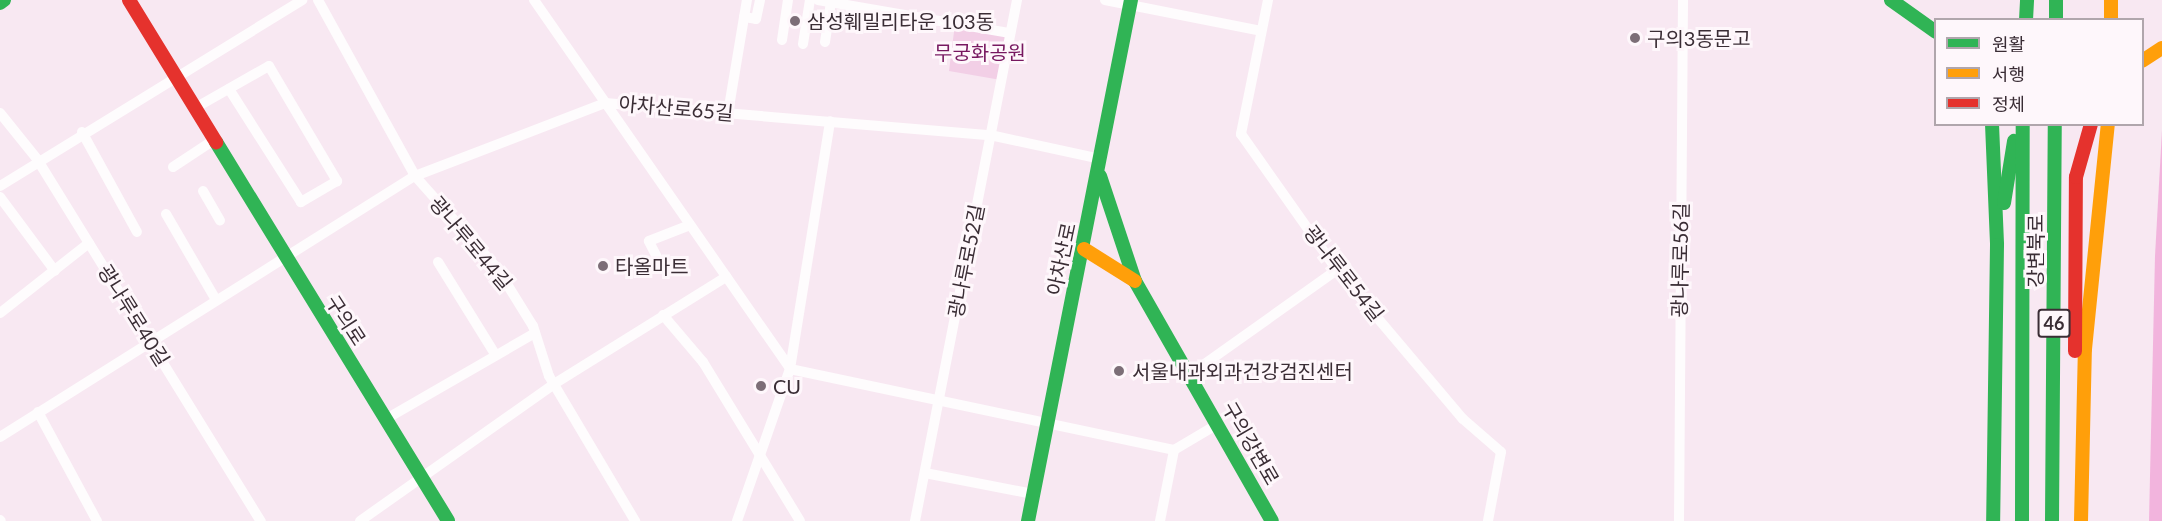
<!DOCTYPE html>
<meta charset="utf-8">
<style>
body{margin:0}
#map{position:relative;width:2162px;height:521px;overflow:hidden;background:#f8e8f2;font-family:Lato,"Noto Sans KR",sans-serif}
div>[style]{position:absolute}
.green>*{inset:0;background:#f2cfe6}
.water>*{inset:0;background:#f2b4dd}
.street>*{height:10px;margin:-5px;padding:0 5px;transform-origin:5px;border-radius:5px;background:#fefcfd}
.fast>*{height:14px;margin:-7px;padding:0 7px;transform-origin:7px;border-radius:7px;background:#30b455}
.slow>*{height:14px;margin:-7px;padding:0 7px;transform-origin:7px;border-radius:7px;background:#ff9f0a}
.jam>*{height:14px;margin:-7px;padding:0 7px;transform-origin:7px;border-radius:7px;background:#e5322d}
.dots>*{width:16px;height:16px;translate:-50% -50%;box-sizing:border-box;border:3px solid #fef7fb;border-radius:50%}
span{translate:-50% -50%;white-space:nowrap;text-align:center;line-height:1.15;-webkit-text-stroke:6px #fef7fb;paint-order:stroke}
.shield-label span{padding:2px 4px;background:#fef7fb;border:2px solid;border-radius:4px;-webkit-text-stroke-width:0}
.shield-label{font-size:18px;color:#3a2d35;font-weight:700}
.poi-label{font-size:20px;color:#3a2d35}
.left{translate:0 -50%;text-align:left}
.park-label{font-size:20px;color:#771860}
.street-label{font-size:20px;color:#3a2d35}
.legend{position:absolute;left:1934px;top:18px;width:210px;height:108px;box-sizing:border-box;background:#fef7fb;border:2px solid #b0a6ac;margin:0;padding:8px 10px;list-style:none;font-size:18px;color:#3a2d35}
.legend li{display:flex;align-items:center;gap:12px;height:30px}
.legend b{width:30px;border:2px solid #b0a6ac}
</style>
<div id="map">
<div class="green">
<div style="clip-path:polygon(955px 24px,1010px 33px,1001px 80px,949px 71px)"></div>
</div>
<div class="water">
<div style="clip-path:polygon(2162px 130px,2162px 521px,2149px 521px,2155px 256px)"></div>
</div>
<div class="street">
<div style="left:318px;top:0;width:201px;rotate:61.1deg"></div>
<div style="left:415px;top:176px;width:123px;rotate:48.3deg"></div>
<div style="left:497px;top:268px;width:68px;rotate:58.2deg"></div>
<div style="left:533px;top:326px;width:52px;rotate:72.3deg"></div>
<div style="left:549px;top:376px;width:169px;rotate:59.3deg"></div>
<div style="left:534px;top:0;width:449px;rotate:55.2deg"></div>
<div style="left:790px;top:369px;width:392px;rotate:11.9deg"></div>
<div style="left:1174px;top:450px;width:51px;rotate:-30.6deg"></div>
<div style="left:818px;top:0;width:195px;rotate:9.8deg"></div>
<div style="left:1105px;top:0;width:159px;rotate:11.2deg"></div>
<div style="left:1268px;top:0;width:137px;rotate:101.4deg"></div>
<div style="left:1241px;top:134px;width:166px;rotate:54.8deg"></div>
<div style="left:1337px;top:270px;width:195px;rotate:49.8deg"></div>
<div style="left:1463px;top:419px;width:50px;rotate:41deg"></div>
<div style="left:1501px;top:452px;width:70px;rotate:100.7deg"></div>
<div style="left:744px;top:17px;width:12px;rotate:9deg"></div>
<div style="left:756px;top:19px;width:19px;rotate:-78deg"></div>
<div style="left:782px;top:40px;width:40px;rotate:-81.5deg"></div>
<div style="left:825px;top:42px;width:40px;rotate:-81.5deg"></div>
<div style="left:803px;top:44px;width:45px;rotate:-81deg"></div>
<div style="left:195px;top:108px;width:85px;rotate:-29.6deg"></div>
<div style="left:269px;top:66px;width:134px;rotate:59.4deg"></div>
<div style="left:337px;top:181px;width:42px;rotate:149.7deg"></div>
<div style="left:301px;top:202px;width:134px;rotate:-122.5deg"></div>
<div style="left:0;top:113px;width:59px;rotate:51.2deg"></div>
<div style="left:37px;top:159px;width:426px;rotate:58.3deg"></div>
<div style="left:728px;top:113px;width:115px;rotate:-80.5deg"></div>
<div style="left:82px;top:132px;width:114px;rotate:61.2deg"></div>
<div style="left:173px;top:167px;width:49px;rotate:-33.4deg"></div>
<div style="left:0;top:186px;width:355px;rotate:-31.6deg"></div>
<div style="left:203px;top:191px;width:34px;rotate:60deg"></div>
<div style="left:0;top:197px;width:92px;rotate:53.4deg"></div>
<div style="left:166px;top:214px;width:99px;rotate:59.8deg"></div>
<div style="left:438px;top:262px;width:108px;rotate:58.2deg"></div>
<div style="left:662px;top:267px;width:29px;rotate:-117deg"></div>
<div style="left:649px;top:241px;width:44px;rotate:-21.3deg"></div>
<div style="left:0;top:313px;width:113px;rotate:-38.2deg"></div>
<div style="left:663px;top:315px;width:62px;rotate:49.6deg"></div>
<div style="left:703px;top:362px;width:186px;rotate:58.6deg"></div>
<div style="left:1189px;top:375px;width:181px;rotate:-35.4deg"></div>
<div style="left:38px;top:412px;width:124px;rotate:61.6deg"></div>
<div style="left:386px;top:419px;width:172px;rotate:-30deg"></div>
<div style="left:0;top:437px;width:490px;rotate:-32.2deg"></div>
<div style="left:415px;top:176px;width:204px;rotate:-21deg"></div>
<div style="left:605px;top:103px;width:386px;rotate:4.8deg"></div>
<div style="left:990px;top:135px;width:114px;rotate:12.2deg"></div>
<div style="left:925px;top:473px;width:110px;rotate:11deg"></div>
<div style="left:0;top:520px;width:1px;rotate:45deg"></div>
<div style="left:360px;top:521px;width:237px;rotate:-35.2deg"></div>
<div style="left:554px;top:384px;width:203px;rotate:-31.9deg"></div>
<div style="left:737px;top:521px;width:161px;rotate:-70.8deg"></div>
<div style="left:790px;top:369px;width:251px;rotate:-80.8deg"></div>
<div style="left:915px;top:521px;width:531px;rotate:-78.92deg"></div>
<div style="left:1160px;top:521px;width:72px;rotate:-78.8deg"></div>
<div style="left:1679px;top:521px;width:521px;rotate:-89.56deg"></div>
</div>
<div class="fast">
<div style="left:1891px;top:0;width:55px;rotate:35.4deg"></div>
<div style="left:2056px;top:0;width:20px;rotate:90deg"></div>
<div style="left:0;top:3px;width:5px;rotate:-37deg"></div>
<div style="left:2026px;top:20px;width:20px;rotate:-87deg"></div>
<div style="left:1992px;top:124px;width:121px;rotate:87.6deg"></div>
<div style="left:1997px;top:245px;width:276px;rotate:90.8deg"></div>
<div style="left:216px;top:142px;width:444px;rotate:58.5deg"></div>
<div style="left:1100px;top:176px;width:111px;rotate:71.6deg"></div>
<div style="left:1135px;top:281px;width:276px;rotate:60.3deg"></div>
<div style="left:2004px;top:203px;width:63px;rotate:-80.8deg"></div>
<div style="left:1028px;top:521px;width:531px;rotate:-78.82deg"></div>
<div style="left:2022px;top:521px;width:397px;rotate:-89.9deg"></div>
<div style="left:2052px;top:521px;width:397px;rotate:-89.6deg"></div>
</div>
<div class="slow">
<div style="left:2111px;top:0;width:20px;rotate:90deg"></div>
<div style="left:2142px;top:61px;width:24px;rotate:-33deg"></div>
<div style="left:1084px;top:249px;width:60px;rotate:32.1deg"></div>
<div style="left:2081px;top:521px;width:172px;rotate:-88.7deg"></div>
<div style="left:2085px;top:349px;width:226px;rotate:-84.2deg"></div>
</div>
<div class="jam">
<div style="left:129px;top:0;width:167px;rotate:58.5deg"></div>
<div style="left:2075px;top:351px;width:174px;rotate:-89.7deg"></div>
<div style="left:2076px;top:177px;width:55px;rotate:-74.2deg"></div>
</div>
<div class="dots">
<div style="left:795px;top:21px;background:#7c6e77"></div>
<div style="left:1635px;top:38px;background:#7c6e77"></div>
<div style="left:603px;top:266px;background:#7c6e77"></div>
<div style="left:1119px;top:371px;background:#7c6e77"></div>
<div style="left:761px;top:386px;background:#7c6e77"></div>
</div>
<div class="shield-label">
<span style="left:2054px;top:323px">46</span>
</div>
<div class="poi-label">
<span class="left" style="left:807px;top:21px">삼성훼밀리타운 103동</span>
<span class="left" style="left:1647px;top:38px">구의3동문고</span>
<span class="left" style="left:615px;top:266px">타올마트</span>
<span class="left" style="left:1132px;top:371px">서울내과외과건강검진센터</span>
<span class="left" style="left:773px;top:386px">CU</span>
</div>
<div class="park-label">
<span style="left:980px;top:52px">무궁화공원</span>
</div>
<div class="street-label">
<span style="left:676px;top:108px;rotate:5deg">아차산로65길</span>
<span style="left:471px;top:243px;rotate:50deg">광나루로44길</span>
<span style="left:2035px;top:251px;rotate:-90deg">강변북로</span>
<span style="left:1061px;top:259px;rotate:-78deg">아차산로</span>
<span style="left:1680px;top:260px;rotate:-89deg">광나루로56길</span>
<span style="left:966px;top:261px;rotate:-79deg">광나루로52길</span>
<span style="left:1344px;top:273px;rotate:52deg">광나루로54길</span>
<span style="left:134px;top:315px;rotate:58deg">광나루로40길</span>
<span style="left:346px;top:320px;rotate:57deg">구의로</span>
<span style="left:1251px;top:443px;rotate:60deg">구의강변로</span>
</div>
<ul class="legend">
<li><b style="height:8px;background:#30b455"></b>원활</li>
<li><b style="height:8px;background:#ff9f0a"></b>서행</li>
<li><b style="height:8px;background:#e5322d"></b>정체</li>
</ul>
</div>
